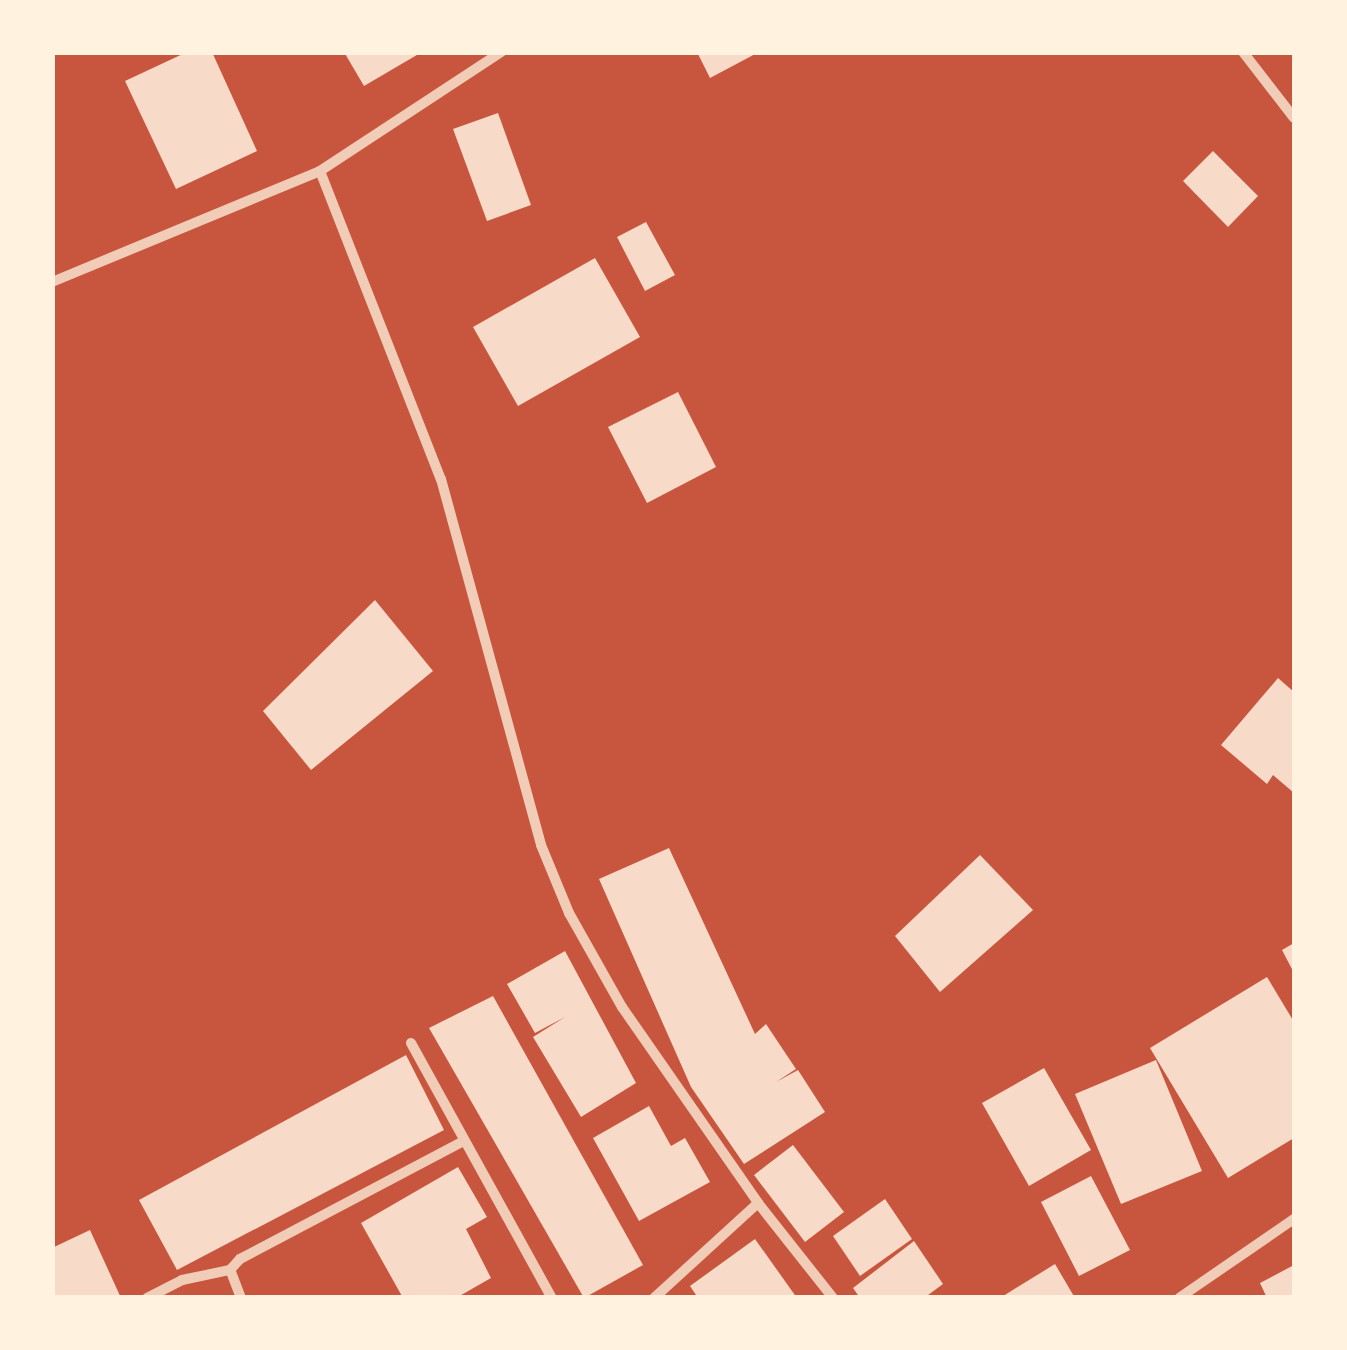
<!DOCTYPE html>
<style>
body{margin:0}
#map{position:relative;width:1347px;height:1350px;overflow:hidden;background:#c8553d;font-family:"Space Grotesk",sans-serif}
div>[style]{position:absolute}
.building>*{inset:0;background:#f7dbc8}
.minor>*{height:10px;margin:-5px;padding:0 5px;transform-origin:5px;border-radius:5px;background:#f1ccb7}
span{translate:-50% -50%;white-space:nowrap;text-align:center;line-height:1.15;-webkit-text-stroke:10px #fff3e0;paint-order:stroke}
.frame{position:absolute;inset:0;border:55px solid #fff3e0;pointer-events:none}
</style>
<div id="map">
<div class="building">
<div style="clip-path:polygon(187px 52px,212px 52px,257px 151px,176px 189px,125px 81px)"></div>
<div style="clip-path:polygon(344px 52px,422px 52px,364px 86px)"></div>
<div style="clip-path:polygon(697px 52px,759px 52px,710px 78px)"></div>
<div style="clip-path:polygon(498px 113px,531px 205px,487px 221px,453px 129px)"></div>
<div style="clip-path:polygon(1213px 151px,1258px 196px,1228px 227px,1183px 181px)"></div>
<div style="clip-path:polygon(646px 222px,675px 275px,645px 291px,617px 237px)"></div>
<div style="clip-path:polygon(595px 258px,640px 337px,518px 406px,473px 327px)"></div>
<div style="clip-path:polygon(678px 392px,716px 467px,647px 503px,608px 427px)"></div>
<div style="clip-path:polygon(375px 600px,433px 671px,311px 770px,263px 711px)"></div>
<div style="clip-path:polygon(1278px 678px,1294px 692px,1294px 793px,1273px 775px,1267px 784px,1221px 745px)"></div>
<div style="clip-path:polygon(669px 848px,755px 1034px,766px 1024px,796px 1069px,776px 1082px,798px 1070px,825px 1112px,744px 1164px,691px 1087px,599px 879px)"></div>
<div style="clip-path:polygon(980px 855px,1033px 910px,940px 992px,895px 936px)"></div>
<div style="clip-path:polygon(1294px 943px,1294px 973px,1282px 950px)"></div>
<div style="clip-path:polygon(565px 951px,636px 1083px,581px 1117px,533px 1037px,565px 1017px,535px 1033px,507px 984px)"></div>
<div style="clip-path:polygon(1267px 977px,1294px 1022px,1294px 1138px,1228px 1178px,1150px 1048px)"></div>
<div style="clip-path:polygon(493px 996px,643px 1265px,584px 1298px,429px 1028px)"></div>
<div style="clip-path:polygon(406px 1055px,444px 1130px,177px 1270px,139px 1200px)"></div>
<div style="clip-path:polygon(1156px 1060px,1202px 1171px,1121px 1204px,1075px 1094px)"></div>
<div style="clip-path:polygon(1044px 1068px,1091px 1150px,1029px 1186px,982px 1103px)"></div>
<div style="clip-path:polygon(649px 1106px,671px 1146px,685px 1138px,710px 1182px,639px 1221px,593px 1138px)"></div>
<div style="clip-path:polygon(793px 1145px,844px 1212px,805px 1242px,754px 1175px)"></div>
<div style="clip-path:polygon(458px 1167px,487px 1217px,466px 1229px,491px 1278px,456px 1298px,403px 1298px,361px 1223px)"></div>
<div style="clip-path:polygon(1091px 1176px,1130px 1250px,1079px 1276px,1041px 1202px)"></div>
<div style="clip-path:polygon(885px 1199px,912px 1239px,860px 1276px,833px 1236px)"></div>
<div style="clip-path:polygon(90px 1230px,121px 1298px,52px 1298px,52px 1248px)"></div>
<div style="clip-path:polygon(755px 1239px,797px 1298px,698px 1298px,690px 1286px)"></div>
<div style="clip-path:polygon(914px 1241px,943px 1284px,924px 1298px,860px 1298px,853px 1288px)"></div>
<div style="clip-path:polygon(1055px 1264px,1075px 1298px,1000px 1298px)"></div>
<div style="clip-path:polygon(1294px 1265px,1294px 1298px,1267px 1298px,1260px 1283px)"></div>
</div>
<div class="minor">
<div style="left:1243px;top:52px;width:83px;rotate:52.3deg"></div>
<div style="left:320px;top:171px;width:331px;rotate:68.6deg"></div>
<div style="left:441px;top:479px;width:379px;rotate:74.7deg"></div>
<div style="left:541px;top:845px;width:74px;rotate:67.6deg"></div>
<div style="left:569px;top:913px;width:108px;rotate:60.6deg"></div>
<div style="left:622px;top:1007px;width:239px;rotate:55.2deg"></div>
<div style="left:758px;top:1203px;width:121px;rotate:51.7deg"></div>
<div style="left:52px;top:282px;width:290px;rotate:-22.5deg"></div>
<div style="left:320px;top:171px;width:217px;rotate:-33.3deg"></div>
<div style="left:411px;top:1043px;width:291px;rotate:61.1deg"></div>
<div style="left:147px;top:1298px;width:39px;rotate:-27deg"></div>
<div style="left:182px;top:1280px;width:49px;rotate:-11.8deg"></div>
<div style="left:241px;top:1298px;width:30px;rotate:-111deg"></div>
<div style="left:230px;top:1270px;width:15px;rotate:-48deg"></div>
<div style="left:240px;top:1259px;width:251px;rotate:-27.8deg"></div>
<div style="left:654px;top:1298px;width:141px;rotate:-42.4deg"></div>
<div style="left:1179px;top:1298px;width:140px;rotate:-34.5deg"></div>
</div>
<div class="frame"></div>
</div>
